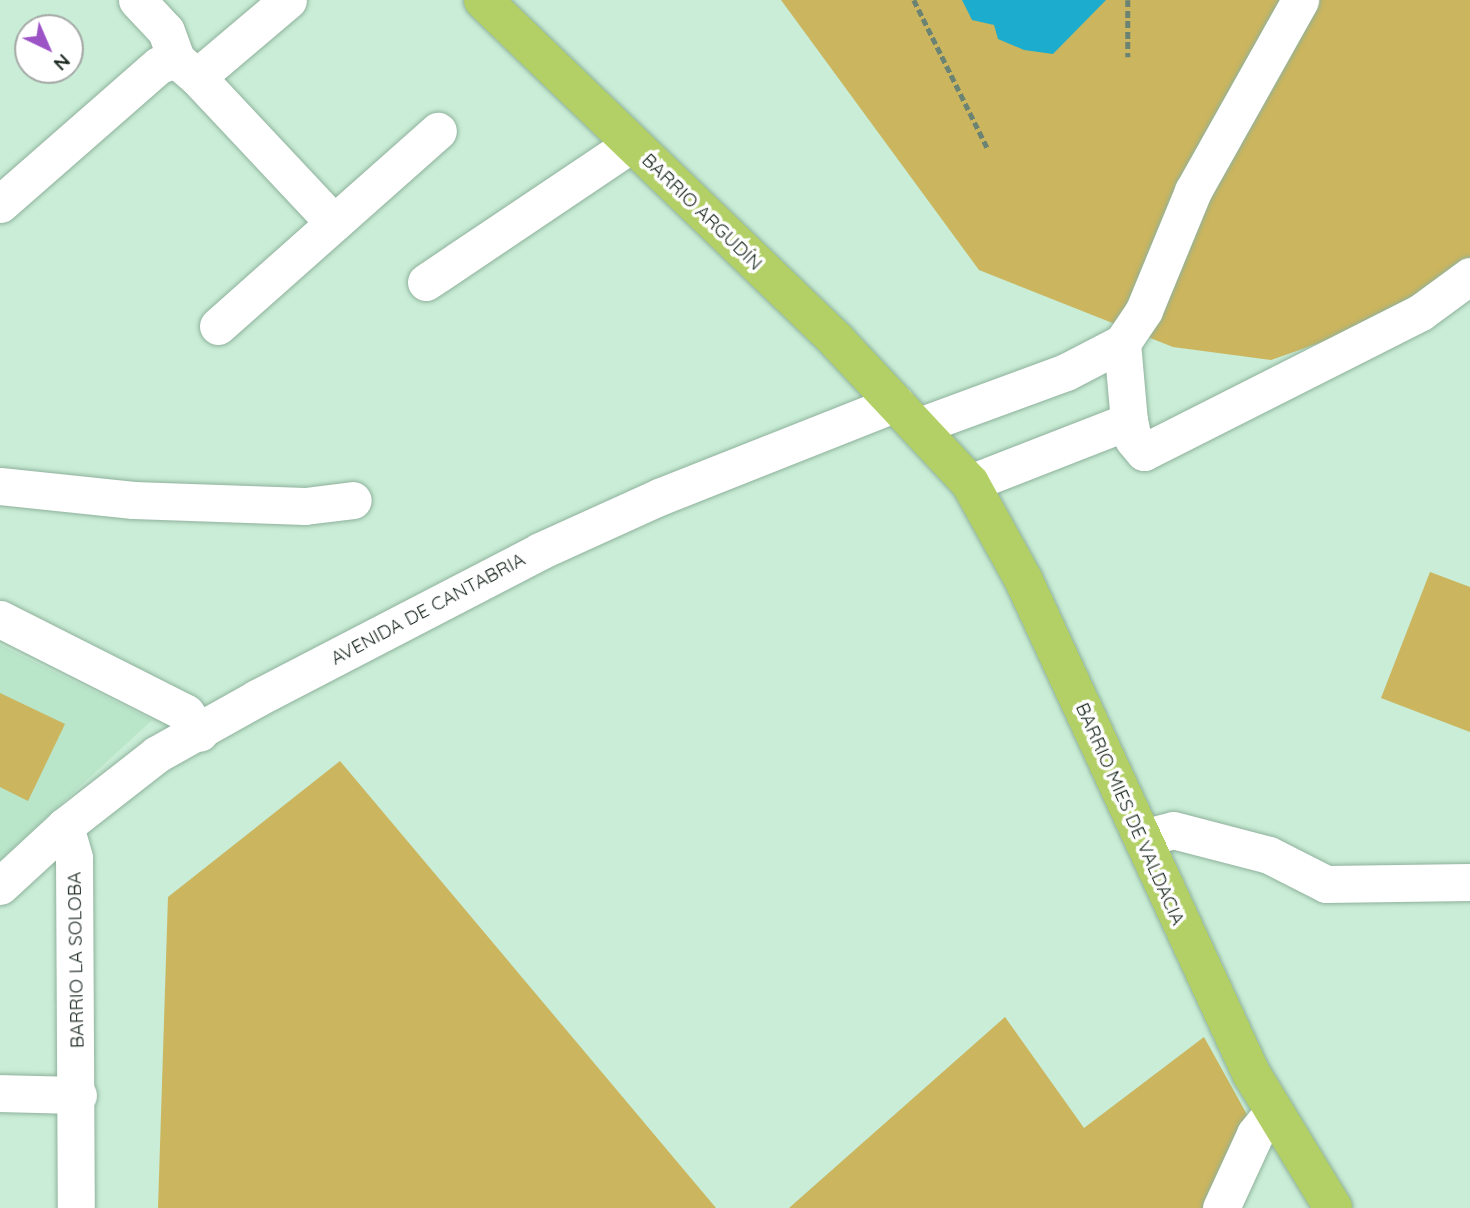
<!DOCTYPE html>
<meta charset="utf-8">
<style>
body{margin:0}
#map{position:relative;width:1470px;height:1208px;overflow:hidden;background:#c9edd6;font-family:Quicksand,sans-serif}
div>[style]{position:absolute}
.built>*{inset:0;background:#b9e5c9}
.green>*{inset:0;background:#cbb55e}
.water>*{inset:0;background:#1cadce}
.path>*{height:4.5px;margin-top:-2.25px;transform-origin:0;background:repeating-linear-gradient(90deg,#6b8373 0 7px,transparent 0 10.5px)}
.roads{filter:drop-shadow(0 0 2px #8fb19c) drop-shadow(0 0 2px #8fb19c)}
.minor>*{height:37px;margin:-18.5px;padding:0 18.5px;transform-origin:18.5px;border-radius:18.5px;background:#fff}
.major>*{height:38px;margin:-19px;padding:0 19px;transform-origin:19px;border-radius:19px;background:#b3d066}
span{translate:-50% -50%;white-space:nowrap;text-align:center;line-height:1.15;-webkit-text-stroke:7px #fff;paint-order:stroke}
.street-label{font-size:19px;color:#1b2920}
.north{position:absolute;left:14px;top:14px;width:70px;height:70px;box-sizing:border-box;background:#fff;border:2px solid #a4a9a6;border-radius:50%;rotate:136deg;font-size:19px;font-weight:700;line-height:28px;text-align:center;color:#1b2920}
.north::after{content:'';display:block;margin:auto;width:24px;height:32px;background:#9c53c6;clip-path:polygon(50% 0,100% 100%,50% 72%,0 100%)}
</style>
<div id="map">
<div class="built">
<div style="clip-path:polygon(0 645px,152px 720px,0 860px)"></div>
</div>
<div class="green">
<div style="clip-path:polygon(781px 0,1470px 0,1470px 267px,1373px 324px,1271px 360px,1173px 347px,979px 270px)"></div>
<div style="clip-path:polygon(1430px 572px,1470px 587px,1470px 732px,1381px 698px)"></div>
<div style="clip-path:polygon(0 693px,65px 724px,28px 801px,0 787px)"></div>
<div style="clip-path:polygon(340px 761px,716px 1208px,158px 1208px,168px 897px)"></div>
<div style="clip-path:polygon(1005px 1017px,1084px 1128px,1204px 1037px,1250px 1120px,1216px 1208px,789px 1208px)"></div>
</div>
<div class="water">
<div style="clip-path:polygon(962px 0,1106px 0,1053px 54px,1024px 50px,998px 39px,994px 25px,972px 20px)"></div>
</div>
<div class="path">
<div style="left:914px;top:0;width:166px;rotate:63.6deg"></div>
<div style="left:1128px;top:0;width:57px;rotate:90deg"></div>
</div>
<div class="roads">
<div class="minor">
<div style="left:137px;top:0;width:42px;rotate:46.9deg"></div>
<div style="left:166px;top:31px;width:30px;rotate:70deg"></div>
<div style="left:197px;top:77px;width:200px;rotate:46.8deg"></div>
<div style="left:0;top:204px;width:211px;rotate:-41.2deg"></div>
<div style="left:159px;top:65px;width:18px;rotate:-19deg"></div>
<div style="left:176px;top:59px;width:28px;rotate:41deg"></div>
<div style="left:197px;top:77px;width:119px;rotate:-40.2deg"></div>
<div style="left:426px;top:282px;width:247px;rotate:-33.9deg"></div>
<div style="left:218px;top:326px;width:294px;rotate:-41.6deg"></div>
<div style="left:1122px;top:343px;width:78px;rotate:84.9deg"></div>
<div style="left:1129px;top:421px;width:18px;rotate:77deg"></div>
<div style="left:1133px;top:439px;width:17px;rotate:50deg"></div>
<div style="left:1144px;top:452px;width:310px;rotate:-26.8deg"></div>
<div style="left:1421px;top:312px;width:61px;rotate:-36.3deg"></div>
<div style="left:919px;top:426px;width:157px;rotate:-20.2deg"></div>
<div style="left:1066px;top:372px;width:63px;rotate:-27.4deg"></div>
<div style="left:1122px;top:343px;width:40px;rotate:-56deg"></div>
<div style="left:1144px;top:310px;width:129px;rotate:-67.6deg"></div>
<div style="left:1193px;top:191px;width:219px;rotate:-60.7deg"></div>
<div style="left:970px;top:483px;width:171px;rotate:-21.3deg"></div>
<div style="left:0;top:486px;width:134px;rotate:6deg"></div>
<div style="left:133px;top:500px;width:172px;rotate:2deg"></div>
<div style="left:305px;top:506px;width:48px;rotate:-7.1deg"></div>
<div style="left:0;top:619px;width:208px;rotate:26.8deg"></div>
<div style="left:186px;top:713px;width:24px;rotate:55deg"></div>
<div style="left:65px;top:826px;width:33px;rotate:74deg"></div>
<div style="left:74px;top:858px;width:350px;rotate:89.7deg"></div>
<div style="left:1142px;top:838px;width:32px;rotate:-14deg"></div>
<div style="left:1173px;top:830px;width:99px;rotate:14.6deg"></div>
<div style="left:1269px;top:855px;width:64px;rotate:27deg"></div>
<div style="left:1326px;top:884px;width:144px;rotate:-0.8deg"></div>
<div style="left:0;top:886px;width:88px;rotate:-42.7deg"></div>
<div style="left:65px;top:826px;width:117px;rotate:-38deg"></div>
<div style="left:157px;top:754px;width:115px;rotate:-29.2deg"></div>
<div style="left:257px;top:698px;width:319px;rotate:-27.4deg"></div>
<div style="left:540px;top:551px;width:131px;rotate:-24.4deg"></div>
<div style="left:659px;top:497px;width:255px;rotate:-21.6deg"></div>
<div style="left:0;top:1093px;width:78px;rotate:1.5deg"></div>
<div style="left:1221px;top:1208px;width:81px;rotate:-65.3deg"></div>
<div style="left:1255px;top:1134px;width:27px;rotate:-51deg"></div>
</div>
<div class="major">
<div style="left:483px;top:0;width:492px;rotate:43.9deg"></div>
<div style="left:837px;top:341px;width:195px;rotate:46.9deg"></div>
<div style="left:970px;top:483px;width:112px;rotate:61.1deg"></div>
<div style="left:1024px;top:581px;width:542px;rotate:65.23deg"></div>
<div style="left:1251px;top:1073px;width:158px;rotate:58.7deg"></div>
</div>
</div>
<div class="street-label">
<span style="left:702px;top:212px;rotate:44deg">BARRIO ARGUDÍN</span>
<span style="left:428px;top:609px;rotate:-28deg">AVENIDA DE CANTABRIA</span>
<span style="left:1130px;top:814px;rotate:66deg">BARRIO MIES DE VALDACIA</span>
<span style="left:76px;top:960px;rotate:-91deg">BARRIO LA SOLOBA</span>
</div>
<div class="north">N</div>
</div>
